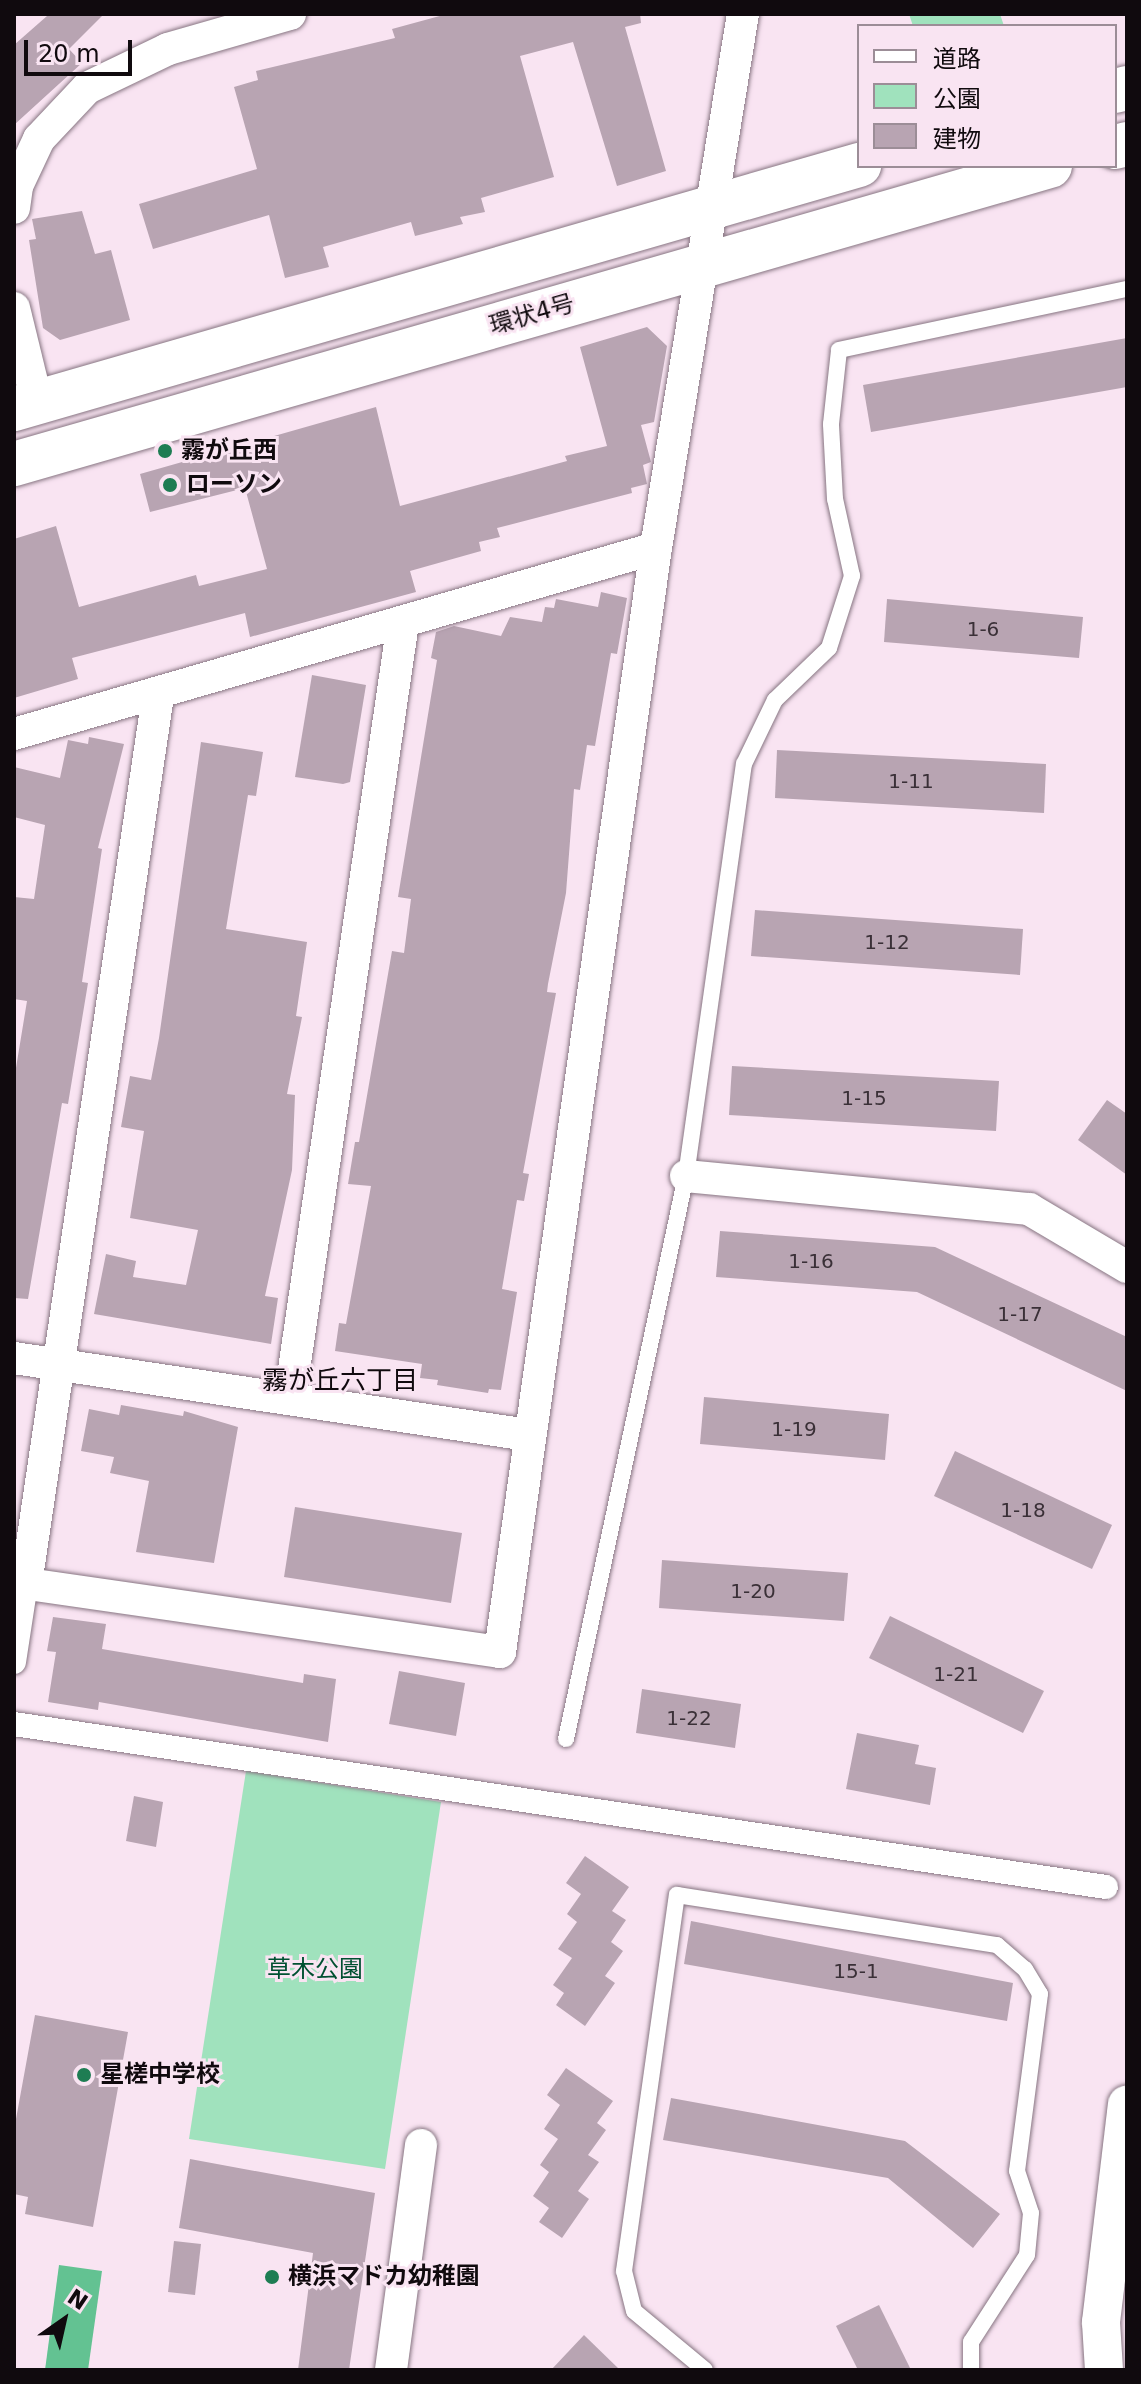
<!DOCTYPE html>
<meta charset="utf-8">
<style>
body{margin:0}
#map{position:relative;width:1141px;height:2384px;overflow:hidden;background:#f9e4f2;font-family:"DejaVu Sans","Noto Sans JP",sans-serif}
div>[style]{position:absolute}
.green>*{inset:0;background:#a0e2bd}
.water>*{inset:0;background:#63c292}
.building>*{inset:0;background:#b8a4b2}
.roads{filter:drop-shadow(0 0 2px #877582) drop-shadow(0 0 2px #877582)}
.service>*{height:16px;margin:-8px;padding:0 8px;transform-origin:8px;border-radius:8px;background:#fff}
.pedestrian>*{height:24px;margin:-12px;padding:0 12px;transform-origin:12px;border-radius:12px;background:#fff}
.minor>*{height:32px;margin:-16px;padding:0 16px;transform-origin:16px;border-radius:16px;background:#fff}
.tertiary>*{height:38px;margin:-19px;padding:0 19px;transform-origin:19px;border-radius:19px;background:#fff}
.primary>*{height:44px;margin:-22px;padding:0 22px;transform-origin:22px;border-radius:22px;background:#fff}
.dots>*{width:22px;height:22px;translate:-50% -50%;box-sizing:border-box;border:4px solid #f9e4f2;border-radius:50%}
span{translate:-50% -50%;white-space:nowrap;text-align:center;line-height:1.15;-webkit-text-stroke:6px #f9e4f2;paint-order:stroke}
.number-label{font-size:20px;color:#3a3037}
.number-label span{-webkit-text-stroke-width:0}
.street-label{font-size:24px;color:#100a0e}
.poi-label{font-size:24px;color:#100a0e;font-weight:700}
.left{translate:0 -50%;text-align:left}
.park-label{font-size:24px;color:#005031}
.neighbourhood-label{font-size:26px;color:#100a0e}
.frame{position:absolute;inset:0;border:16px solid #100a0e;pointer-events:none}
.legend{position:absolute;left:857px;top:24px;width:260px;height:144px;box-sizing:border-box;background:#f9e4f2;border:2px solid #9c8d97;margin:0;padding:10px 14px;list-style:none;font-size:24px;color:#100a0e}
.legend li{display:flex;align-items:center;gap:16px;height:40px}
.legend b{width:40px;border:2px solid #9c8d97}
.north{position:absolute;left:24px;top:2280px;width:80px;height:80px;-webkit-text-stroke:6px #f9e4f2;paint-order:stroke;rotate:34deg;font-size:22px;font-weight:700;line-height:32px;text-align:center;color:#100a0e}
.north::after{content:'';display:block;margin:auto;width:28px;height:36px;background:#100a0e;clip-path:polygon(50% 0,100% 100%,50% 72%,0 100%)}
.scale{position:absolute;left:24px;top:40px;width:108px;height:36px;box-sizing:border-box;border:4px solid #100a0e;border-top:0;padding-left:10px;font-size:24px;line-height:28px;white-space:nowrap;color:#100a0e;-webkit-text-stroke:6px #f9e4f2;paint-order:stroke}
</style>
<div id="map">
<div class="green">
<div style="clip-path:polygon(909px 14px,1000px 14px,1004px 26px,913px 26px)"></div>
<div style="clip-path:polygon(246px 1771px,441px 1802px,385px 2169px,189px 2139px)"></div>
</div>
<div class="water">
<div style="clip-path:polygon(59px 2265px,102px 2271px,88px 2370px,45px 2370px)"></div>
</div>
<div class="building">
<div style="clip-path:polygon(104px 14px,69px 49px,82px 63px,14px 125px,14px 45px,47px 16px)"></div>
<div style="clip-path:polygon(447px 14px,640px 14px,641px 23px,625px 27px,666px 171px,617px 186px,573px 42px,520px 56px,554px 177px,481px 198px,485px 212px,460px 217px,463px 224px,415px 236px,411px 222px,323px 247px,329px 267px,285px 278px,269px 215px,153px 249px,139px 204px,257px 169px,234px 87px,258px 80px,256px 71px,395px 38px,392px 29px)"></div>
<div style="clip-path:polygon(82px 211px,95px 254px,111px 250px,130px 320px,60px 340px,43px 328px,29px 240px,36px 239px,32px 219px)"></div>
<div style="clip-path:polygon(647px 327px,667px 346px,654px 422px,641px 425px,651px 462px,643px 465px,647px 484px,631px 488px,632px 493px,497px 528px,500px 537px,479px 542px,481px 551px,410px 571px,416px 592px,250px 637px,245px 613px,72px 658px,78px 679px,14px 698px,14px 539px,56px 526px,79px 607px,196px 575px,199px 586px,267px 569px,245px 488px,150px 512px,140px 474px,376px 407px,400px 506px,567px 461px,565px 456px,607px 446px,580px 347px)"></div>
<div style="clip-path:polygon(1127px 338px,1127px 387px,871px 432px,863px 385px)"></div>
<div style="clip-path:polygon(601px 592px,627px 598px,617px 654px,611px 653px,595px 746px,587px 745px,580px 790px,574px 789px,566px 893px,548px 984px,547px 992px,556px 993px,523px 1173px,529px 1174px,524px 1201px,517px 1200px,502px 1289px,517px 1292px,501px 1390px,489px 1389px,488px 1393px,437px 1385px,438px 1380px,420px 1378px,422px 1364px,335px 1351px,339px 1323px,346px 1324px,371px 1186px,348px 1184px,355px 1142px,359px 1142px,392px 951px,404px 953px,411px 899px,398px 897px,437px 660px,431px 658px,436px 632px,454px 626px,501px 636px,510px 617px,542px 622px,545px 607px,554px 608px,556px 599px,598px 607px)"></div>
<div style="clip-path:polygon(887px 599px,1083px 617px,1079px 658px,884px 642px)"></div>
<div style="clip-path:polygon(312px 675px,366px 685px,350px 782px,343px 784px,295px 777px)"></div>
<div style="clip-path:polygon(89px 737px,124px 744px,98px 848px,102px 849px,82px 982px,88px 983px,68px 1104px,62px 1103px,28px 1299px,14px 1298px,14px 1080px,27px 1001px,14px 999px,14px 897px,34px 899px,45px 825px,14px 817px,14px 767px,60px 778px,68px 740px,88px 744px)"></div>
<div style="clip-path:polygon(201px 742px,263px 752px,256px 796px,248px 795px,226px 929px,307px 942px,296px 1016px,302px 1017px,287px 1094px,295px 1095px,292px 1170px,265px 1296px,278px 1298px,271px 1344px,94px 1314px,106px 1254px,136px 1261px,133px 1277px,186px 1285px,198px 1230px,130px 1218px,144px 1131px,121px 1127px,130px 1076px,151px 1080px,159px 1038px)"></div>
<div style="clip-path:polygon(777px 750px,1046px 764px,1044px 813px,775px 798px)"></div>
<div style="clip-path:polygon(755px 910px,1023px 929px,1020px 975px,751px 956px)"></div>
<div style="clip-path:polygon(732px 1066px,999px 1081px,996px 1131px,729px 1115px)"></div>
<div style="clip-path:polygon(1107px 1100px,1127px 1114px,1127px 1175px,1078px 1140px)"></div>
<div style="clip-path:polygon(720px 1231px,935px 1247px,1127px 1337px,1127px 1391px,917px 1292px,716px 1277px)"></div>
<div style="clip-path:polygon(704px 1397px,889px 1414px,885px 1460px,700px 1444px)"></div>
<div style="clip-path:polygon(121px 1405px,183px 1416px,184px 1411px,238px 1427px,214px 1563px,136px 1552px,149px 1481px,110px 1473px,114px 1457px,81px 1451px,89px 1409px,119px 1415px)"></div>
<div style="clip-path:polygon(955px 1451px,1112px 1525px,1092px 1569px,934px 1496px)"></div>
<div style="clip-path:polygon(295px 1507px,462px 1533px,451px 1603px,284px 1577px)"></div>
<div style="clip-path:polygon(662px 1560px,848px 1573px,844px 1621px,659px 1608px)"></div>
<div style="clip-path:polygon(890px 1616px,1044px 1691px,1023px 1733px,869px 1658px)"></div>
<div style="clip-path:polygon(53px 1617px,106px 1624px,102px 1649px,303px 1683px,304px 1674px,336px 1679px,328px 1742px,99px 1702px,98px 1710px,48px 1702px,56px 1652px,47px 1651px)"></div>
<div style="clip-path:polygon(399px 1671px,465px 1683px,456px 1736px,389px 1724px)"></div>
<div style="clip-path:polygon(642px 1689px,741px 1704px,735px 1748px,636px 1733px)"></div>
<div style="clip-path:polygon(857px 1733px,919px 1745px,915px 1764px,936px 1768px,930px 1805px,846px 1789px)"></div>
<div style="clip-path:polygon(134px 1796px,163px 1802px,156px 1847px,126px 1841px)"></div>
<div style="clip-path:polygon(585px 1856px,629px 1887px,612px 1911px,626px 1920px,611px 1942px,623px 1951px,605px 1976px,615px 1983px,585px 2026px,556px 2005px,564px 1993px,553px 1985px,572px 1958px,558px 1949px,577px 1922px,567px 1914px,581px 1894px,566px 1883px)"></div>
<div style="clip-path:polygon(691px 1921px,1013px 1983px,1007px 2021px,684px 1964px)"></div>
<div style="clip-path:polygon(35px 2015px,128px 2032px,93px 2227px,25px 2214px,28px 2197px,14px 2194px,14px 2130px)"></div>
<div style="clip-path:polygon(566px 2068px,613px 2101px,597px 2123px,606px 2130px,588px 2155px,599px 2162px,578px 2191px,589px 2199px,562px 2238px,539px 2222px,549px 2208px,533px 2196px,549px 2172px,540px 2165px,558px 2139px,544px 2129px,560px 2105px,547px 2095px)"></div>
<div style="clip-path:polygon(671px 2098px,905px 2141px,1000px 2214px,973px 2248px,888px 2178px,663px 2140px)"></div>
<div style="clip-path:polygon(190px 2159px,375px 2193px,349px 2370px,298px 2370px,313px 2253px,179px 2228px)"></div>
<div style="clip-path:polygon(174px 2241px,201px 2244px,195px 2295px,168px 2292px)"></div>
<div style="clip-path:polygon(879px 2305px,911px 2370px,858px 2370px,836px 2326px)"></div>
<div style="clip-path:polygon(584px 2335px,620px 2370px,551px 2370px)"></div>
</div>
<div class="roads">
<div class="service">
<div style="left:566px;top:1739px;width:576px;rotate:-77.97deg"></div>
<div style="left:686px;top:1176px;width:416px;rotate:-82deg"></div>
<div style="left:744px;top:764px;width:71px;rotate:-64.2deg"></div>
<div style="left:775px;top:700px;width:75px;rotate:-43.9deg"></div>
<div style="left:829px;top:648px;width:76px;rotate:-72.3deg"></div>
<div style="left:852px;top:576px;width:79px;rotate:-102.4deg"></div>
<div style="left:835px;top:499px;width:75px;rotate:-93.1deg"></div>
<div style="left:831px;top:424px;width:74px;rotate:-83.8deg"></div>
<div style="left:839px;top:350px;width:294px;rotate:-12deg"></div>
<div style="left:705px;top:2370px;width:92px;rotate:-140.3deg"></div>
<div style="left:634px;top:2311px;width:41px;rotate:-104deg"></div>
<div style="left:624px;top:2271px;width:380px;rotate:-82deg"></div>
<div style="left:677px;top:1895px;width:324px;rotate:8.9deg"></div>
<div style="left:997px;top:1945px;width:37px;rotate:41deg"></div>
<div style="left:1025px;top:1969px;width:29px;rotate:59deg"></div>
<div style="left:1040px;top:1994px;width:178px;rotate:97.4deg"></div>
<div style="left:1017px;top:2171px;width:44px;rotate:71.6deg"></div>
<div style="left:1031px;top:2213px;width:42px;rotate:95.4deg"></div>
<div style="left:1027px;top:2255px;width:103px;rotate:122.8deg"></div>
<div style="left:971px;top:2342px;width:28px;rotate:90deg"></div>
</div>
<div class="pedestrian">
<div style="left:14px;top:1662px;width:79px;rotate:-81.3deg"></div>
<div style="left:14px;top:1724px;width:1104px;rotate:8.49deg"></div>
</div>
<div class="minor">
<div style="left:14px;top:208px;width:22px;rotate:-82deg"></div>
<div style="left:17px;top:186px;width:52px;rotate:-64.9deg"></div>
<div style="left:39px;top:139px;width:70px;rotate:-46.7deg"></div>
<div style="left:87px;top:88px;width:90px;rotate:-25.7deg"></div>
<div style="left:168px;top:49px;width:127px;rotate:-16deg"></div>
<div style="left:14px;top:308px;width:97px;rotate:76.3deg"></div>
<div style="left:14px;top:734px;width:668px;rotate:-16.16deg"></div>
<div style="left:686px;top:1176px;width:345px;rotate:5.5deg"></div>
<div style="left:1029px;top:1209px;width:114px;rotate:30.6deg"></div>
<div style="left:14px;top:1358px;width:520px;rotate:8.52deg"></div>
<div style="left:290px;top:1397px;width:783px;rotate:-81.7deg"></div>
<div style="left:14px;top:1582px;width:491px;rotate:8.2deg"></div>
<div style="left:500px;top:1652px;width:1115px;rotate:-81.96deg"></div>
<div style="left:656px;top:548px;width:541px;rotate:-80.75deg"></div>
<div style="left:26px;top:1584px;width:899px;rotate:-81.55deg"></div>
<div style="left:391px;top:2370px;width:227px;rotate:-82.4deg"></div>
</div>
<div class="tertiary">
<div style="left:1104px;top:2370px;width:48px;rotate:-93.6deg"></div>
<div style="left:1101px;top:2322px;width:219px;rotate:-83.2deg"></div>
</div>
<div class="primary">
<div style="left:1115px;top:91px;width:12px;rotate:-14deg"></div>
<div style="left:1115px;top:147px;width:12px;rotate:-14deg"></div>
<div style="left:14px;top:409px;width:880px;rotate:-16.11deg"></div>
<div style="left:14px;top:464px;width:1078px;rotate:-16.05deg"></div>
</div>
</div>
<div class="dots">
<div style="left:165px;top:451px;background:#1e7d53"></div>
<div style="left:170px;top:485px;background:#1e7d53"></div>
<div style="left:84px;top:2075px;background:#1e7d53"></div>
<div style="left:272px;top:2277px;background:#1e7d53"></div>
</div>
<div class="number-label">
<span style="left:983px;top:629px">1-6</span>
<span style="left:911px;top:781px">1-11</span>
<span style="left:887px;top:942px">1-12</span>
<span style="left:864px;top:1098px">1-15</span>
<span style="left:811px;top:1261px">1-16</span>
<span style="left:1020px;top:1314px">1-17</span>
<span style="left:794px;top:1429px">1-19</span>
<span style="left:1023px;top:1510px">1-18</span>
<span style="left:753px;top:1591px">1-20</span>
<span style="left:956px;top:1674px">1-21</span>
<span style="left:689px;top:1718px">1-22</span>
<span style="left:856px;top:1971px">15-1</span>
</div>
<div class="street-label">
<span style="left:532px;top:315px;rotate:-16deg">環状4号</span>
</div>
<div class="poi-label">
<span class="left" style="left:181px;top:451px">霧が丘西</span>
<span class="left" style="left:186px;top:485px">ローソン</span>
<span class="left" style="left:100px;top:2075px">星槎中学校</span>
<span class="left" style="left:288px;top:2277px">横浜マドカ幼稚園</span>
</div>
<div class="park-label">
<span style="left:315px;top:1970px">草木公園</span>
</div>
<div class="neighbourhood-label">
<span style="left:340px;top:1381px">霧が丘六丁目</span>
</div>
<div class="frame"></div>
<ul class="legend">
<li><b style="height:10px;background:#fff"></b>道路</li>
<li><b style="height:22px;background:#a0e2bd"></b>公園</li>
<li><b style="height:22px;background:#b8a4b2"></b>建物</li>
</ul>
<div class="north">N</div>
<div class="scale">20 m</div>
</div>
